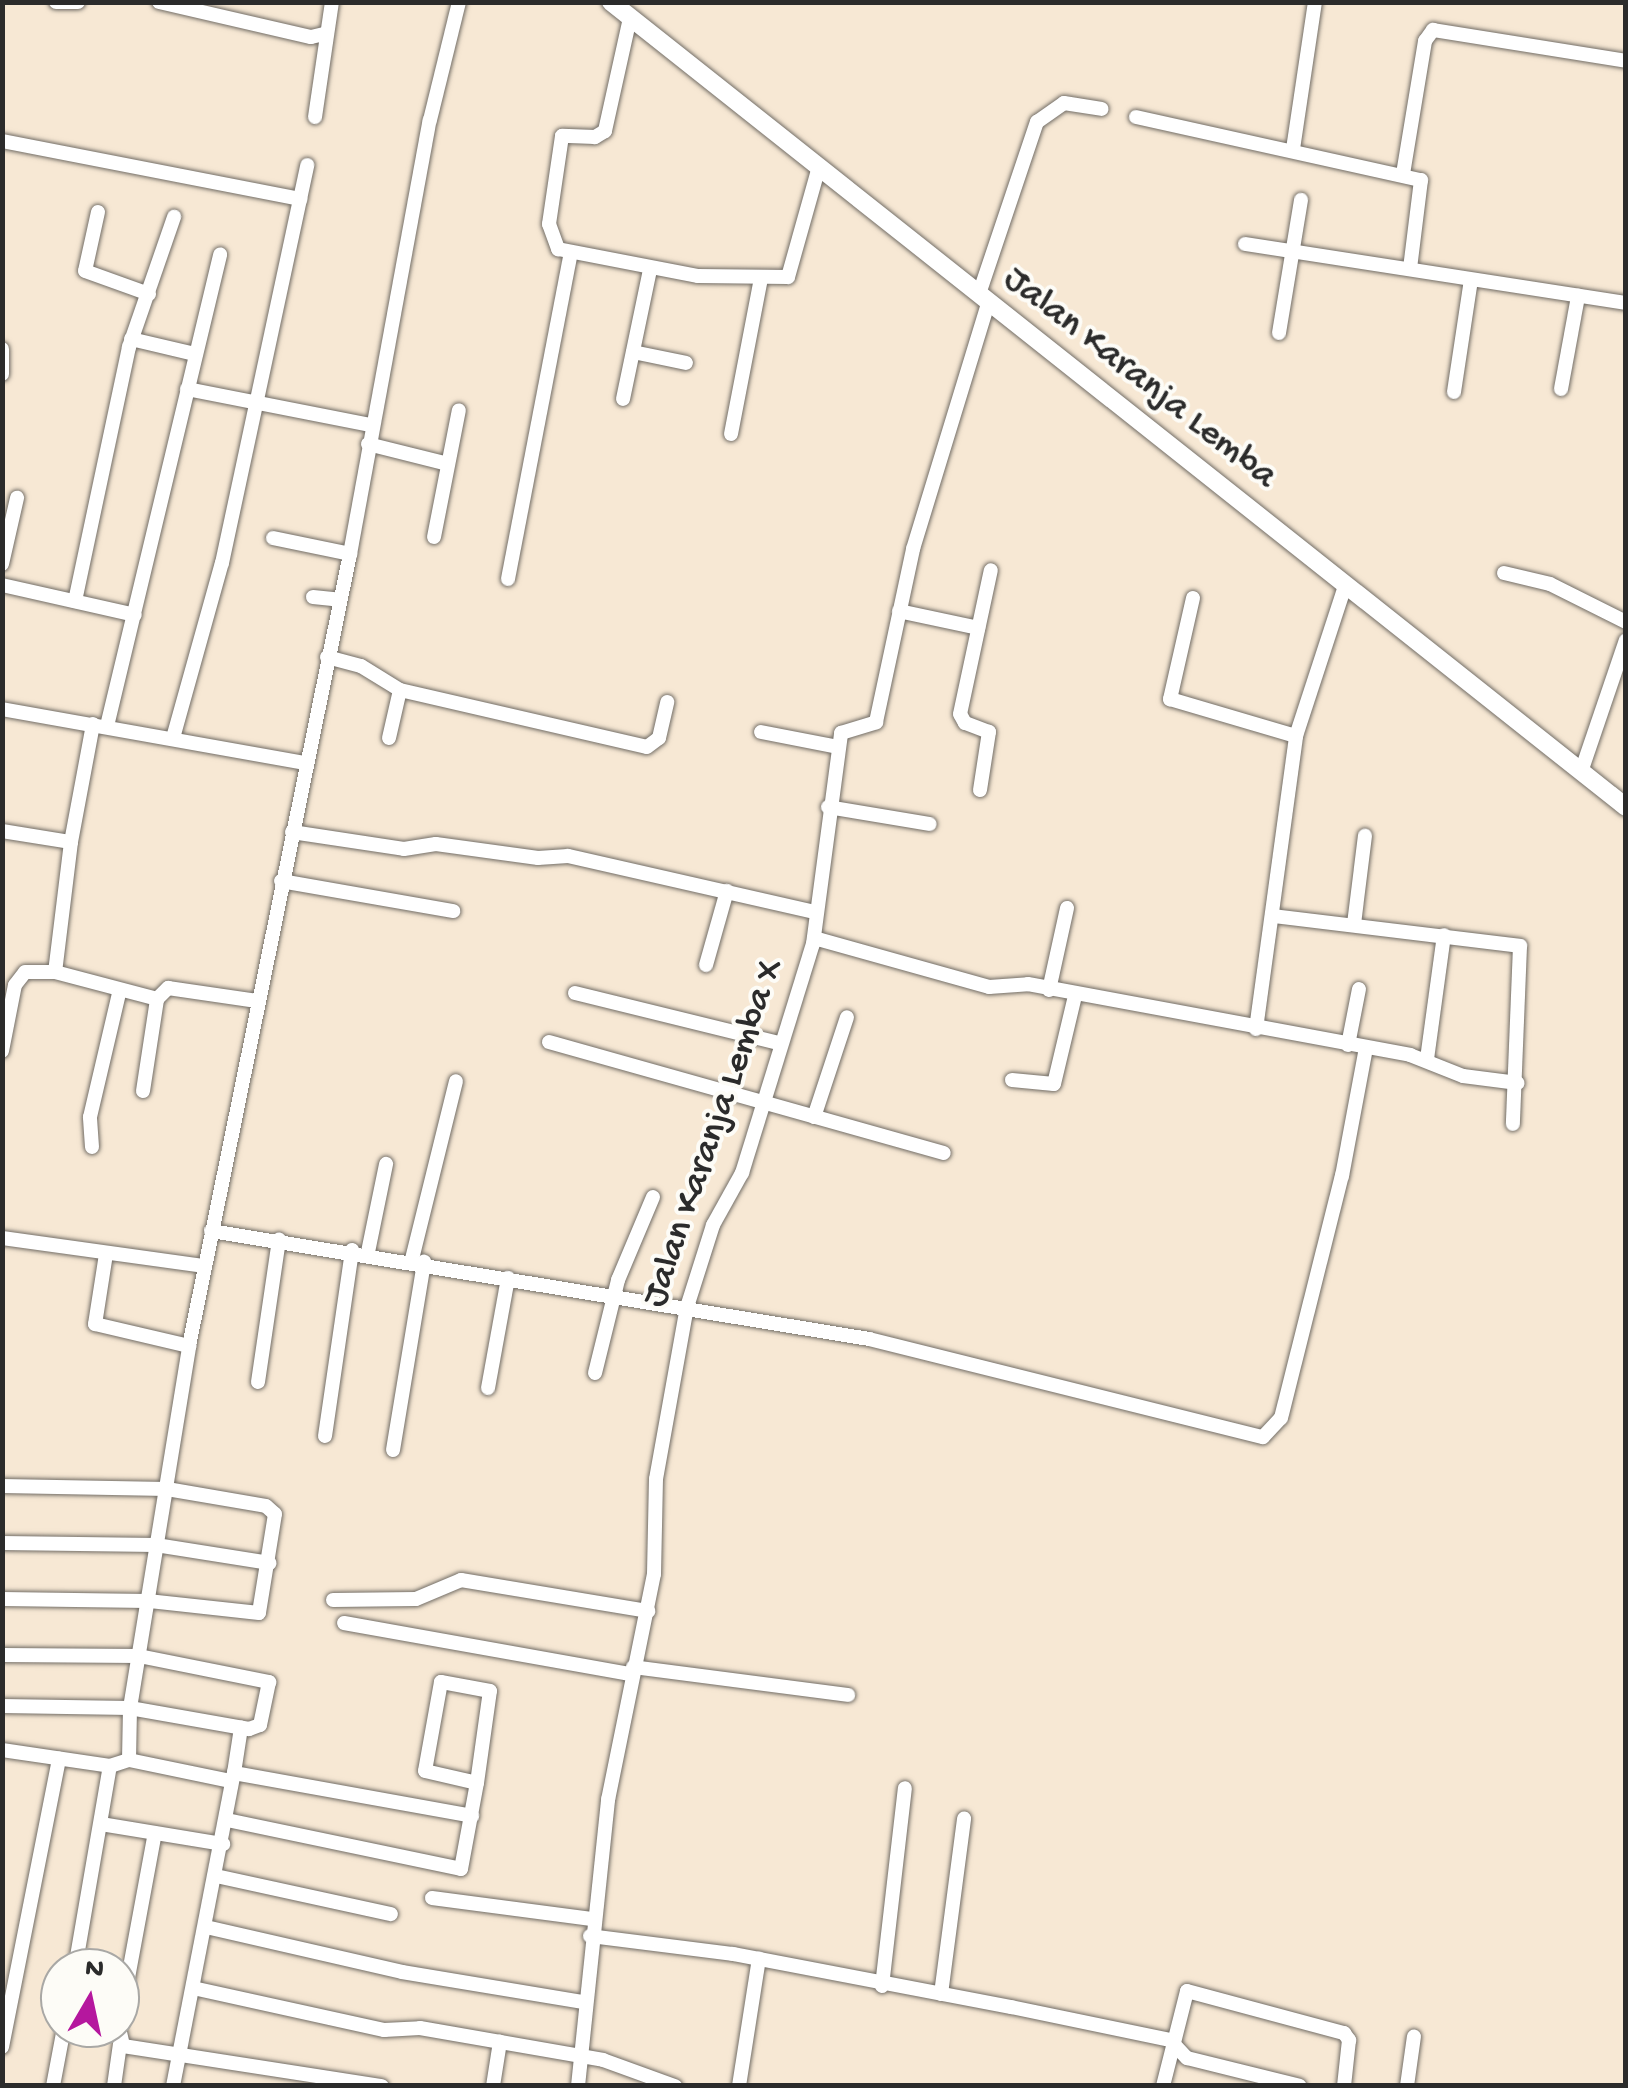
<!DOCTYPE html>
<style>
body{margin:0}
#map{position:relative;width:1628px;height:2088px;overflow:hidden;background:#f7e8d4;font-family:"Gochi Hand",sans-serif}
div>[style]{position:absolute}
.roads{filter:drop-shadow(0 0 2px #726d66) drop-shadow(0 0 2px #726d66)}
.minor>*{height:14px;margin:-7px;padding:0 7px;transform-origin:7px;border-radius:7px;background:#fff}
.major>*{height:18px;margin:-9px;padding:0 9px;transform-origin:9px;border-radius:9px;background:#fff}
span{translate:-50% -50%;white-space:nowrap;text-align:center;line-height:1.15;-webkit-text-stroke:8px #fdfcf7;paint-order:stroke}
.street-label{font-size:38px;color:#2b2b2b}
.frame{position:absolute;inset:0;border:5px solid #2b2b2b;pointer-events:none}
.north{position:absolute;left:40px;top:1948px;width:100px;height:100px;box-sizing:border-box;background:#fdfcf7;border:2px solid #a9a8a5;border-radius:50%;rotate:9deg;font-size:28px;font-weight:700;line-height:40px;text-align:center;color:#2b2b2b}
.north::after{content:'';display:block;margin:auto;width:35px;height:45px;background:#b5179e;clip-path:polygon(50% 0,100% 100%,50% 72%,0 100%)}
</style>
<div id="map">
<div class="roads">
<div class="minor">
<div style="left:56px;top:2px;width:22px"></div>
<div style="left:159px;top:2px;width:156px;rotate:13deg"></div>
<div style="left:311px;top:37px;width:13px;rotate:-13deg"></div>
<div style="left:630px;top:18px;width:116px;rotate:102.5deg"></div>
<div style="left:605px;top:131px;width:12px;rotate:149deg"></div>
<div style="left:595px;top:137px;width:33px;rotate:-178deg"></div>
<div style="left:562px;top:136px;width:89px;rotate:98.4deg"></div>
<div style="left:549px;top:224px;width:27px;rotate:70deg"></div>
<div style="left:558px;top:249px;width:143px;rotate:10.9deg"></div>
<div style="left:698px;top:276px;width:90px;rotate:0.6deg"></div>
<div style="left:788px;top:277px;width:114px;rotate:-74.3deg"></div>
<div style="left:315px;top:117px;width:116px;rotate:-81.6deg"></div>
<div style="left:1136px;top:117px;width:292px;rotate:12.5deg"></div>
<div style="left:1421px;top:180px;width:89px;rotate:97.1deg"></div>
<div style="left:2px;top:141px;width:304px;rotate:11deg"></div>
<div style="left:1293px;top:149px;width:149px;rotate:-81.5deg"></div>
<div style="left:1403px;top:174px;width:135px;rotate:-80.6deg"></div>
<div style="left:1425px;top:41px;width:14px;rotate:-54deg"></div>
<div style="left:1433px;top:30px;width:195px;rotate:9.1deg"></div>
<div style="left:98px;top:212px;width:60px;rotate:102.4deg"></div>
<div style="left:85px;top:271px;width:68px;rotate:19.8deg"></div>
<div style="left:1245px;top:244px;width:386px;rotate:8.8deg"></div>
<div style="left:979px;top:294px;width:182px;rotate:-71.4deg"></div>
<div style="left:1037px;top:122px;width:33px;rotate:-35deg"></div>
<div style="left:1064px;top:103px;width:38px;rotate:9deg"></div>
<div style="left:1279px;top:333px;width:135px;rotate:-80.6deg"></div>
<div style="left:131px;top:339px;width:66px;rotate:13.2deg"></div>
<div style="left:2px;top:349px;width:25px;rotate:90deg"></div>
<div style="left:633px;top:352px;width:54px;rotate:11.7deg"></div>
<div style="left:187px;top:389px;width:187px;rotate:11.1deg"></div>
<div style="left:1561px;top:389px;width:95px;rotate:-79.6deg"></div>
<div style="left:1454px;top:392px;width:113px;rotate:-81.4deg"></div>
<div style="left:623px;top:399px;width:132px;rotate:-78.2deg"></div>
<div style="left:731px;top:434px;width:159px;rotate:-79.1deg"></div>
<div style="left:368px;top:444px;width:82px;rotate:14deg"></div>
<div style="left:434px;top:537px;width:129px;rotate:-78.9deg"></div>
<div style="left:273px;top:538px;width:79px;rotate:11.7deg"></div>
<div style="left:2px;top:564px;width:68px;rotate:-77.2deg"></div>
<div style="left:1504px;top:573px;width:47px;rotate:13.4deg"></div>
<div style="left:1550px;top:584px;width:85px;rotate:26.6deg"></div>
<div style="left:508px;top:579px;width:332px;rotate:-79.1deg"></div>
<div style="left:2px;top:585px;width:136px;rotate:12.7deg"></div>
<div style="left:313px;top:597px;width:27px;rotate:6deg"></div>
<div style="left:1193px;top:598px;width:104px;rotate:102.8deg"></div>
<div style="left:1170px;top:699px;width:131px;rotate:16.4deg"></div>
<div style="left:75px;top:601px;width:260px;rotate:-78deg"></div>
<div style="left:129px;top:347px;width:138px;rotate:-70.9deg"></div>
<div style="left:899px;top:611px;width:81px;rotate:12.1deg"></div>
<div style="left:327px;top:657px;width:35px;rotate:15deg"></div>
<div style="left:361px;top:666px;width:46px;rotate:31.6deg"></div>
<div style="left:400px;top:690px;width:253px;rotate:13deg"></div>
<div style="left:647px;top:747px;width:15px;rotate:-37deg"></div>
<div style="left:659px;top:738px;width:37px;rotate:-77deg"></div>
<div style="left:2px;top:709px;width:307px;rotate:10.1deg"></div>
<div style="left:107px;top:726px;width:485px;rotate:-76.5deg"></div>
<div style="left:761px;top:732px;width:78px;rotate:11deg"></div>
<div style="left:173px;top:738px;width:182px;rotate:-74.4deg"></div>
<div style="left:222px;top:563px;width:407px;rotate:-77.9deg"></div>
<div style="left:389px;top:738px;width:49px;rotate:-77.1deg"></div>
<div style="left:1581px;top:772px;width:139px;rotate:-71.2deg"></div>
<div style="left:980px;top:790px;width:59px;rotate:-81.2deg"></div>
<div style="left:989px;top:732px;width:26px;rotate:-159deg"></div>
<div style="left:965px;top:723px;width:10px;rotate:-119deg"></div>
<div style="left:960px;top:714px;width:147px;rotate:-77.9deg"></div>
<div style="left:828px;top:807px;width:103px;rotate:9.5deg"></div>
<div style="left:2px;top:831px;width:70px;rotate:9.1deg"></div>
<div style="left:71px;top:842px;width:131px;rotate:97deg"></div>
<div style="left:292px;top:832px;width:113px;rotate:8.6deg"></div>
<div style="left:404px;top:849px;width:32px;rotate:-9deg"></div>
<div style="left:436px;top:844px;width:103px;rotate:7.8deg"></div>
<div style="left:538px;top:858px;width:30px;rotate:-4deg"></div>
<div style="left:568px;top:856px;width:252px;rotate:12.8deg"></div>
<div style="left:71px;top:842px;width:120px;rotate:-79.4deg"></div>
<div style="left:281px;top:881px;width:175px;rotate:9.9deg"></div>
<div style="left:1273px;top:916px;width:249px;rotate:6.9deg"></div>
<div style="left:1520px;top:946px;width:178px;rotate:92.3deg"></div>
<div style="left:1354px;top:924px;width:89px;rotate:-82.9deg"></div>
<div style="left:814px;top:938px;width:182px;rotate:15.6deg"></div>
<div style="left:989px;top:987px;width:39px;rotate:-4deg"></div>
<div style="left:1028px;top:984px;width:389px;rotate:10.5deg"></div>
<div style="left:1410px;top:1055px;width:57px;rotate:21.6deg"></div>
<div style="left:1463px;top:1076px;width:55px;rotate:7.3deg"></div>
<div style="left:706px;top:965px;width:77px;rotate:-74.2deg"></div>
<div style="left:1049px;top:990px;width:84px;rotate:-77.6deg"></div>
<div style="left:575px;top:993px;width:209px;rotate:13.8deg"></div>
<div style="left:1256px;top:1029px;width:296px;rotate:-82.2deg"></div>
<div style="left:1296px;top:736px;width:158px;rotate:-71.9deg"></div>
<div style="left:549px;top:1042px;width:410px;rotate:15.7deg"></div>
<div style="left:1348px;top:1045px;width:57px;rotate:-78.9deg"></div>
<div style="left:2px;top:1051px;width:67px;rotate:-78.9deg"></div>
<div style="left:15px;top:985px;width:16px;rotate:-52deg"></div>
<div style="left:25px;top:972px;width:30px"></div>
<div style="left:55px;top:972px;width:106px;rotate:14.8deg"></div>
<div style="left:157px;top:999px;width:16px;rotate:-45deg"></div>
<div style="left:168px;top:988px;width:90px;rotate:8.3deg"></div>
<div style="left:1427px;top:1059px;width:125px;rotate:-82.2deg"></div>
<div style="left:1012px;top:1080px;width:42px;rotate:5.4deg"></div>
<div style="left:1054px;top:1084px;width:90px;rotate:-76.6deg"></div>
<div style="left:143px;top:1091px;width:93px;rotate:-81.3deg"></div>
<div style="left:814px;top:1117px;width:105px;rotate:-71.7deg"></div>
<div style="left:92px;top:1147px;width:30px;rotate:-94deg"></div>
<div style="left:90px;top:1117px;width:127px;rotate:-76.8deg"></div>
<div style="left:211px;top:1231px;width:667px;rotate:9.32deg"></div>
<div style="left:869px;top:1339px;width:406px;rotate:14deg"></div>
<div style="left:1263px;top:1437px;width:26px;rotate:-47deg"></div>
<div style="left:1281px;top:1418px;width:250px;rotate:-75.9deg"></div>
<div style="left:1342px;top:1176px;width:130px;rotate:-79.4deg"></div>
<div style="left:2px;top:1238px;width:205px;rotate:7.9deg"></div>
<div style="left:368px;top:1252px;width:90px;rotate:-78.4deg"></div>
<div style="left:106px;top:1254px;width:71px;rotate:98.9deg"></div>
<div style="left:95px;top:1324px;width:97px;rotate:13.2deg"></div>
<div style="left:412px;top:1259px;width:183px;rotate:-76.1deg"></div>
<div style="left:595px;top:1373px;width:96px;rotate:-76.1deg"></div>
<div style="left:618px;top:1280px;width:90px;rotate:-67.1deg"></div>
<div style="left:258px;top:1382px;width:144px;rotate:-81.6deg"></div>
<div style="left:488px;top:1388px;width:112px;rotate:-79.7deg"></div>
<div style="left:325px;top:1436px;width:188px;rotate:-81.7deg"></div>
<div style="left:393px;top:1450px;width:191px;rotate:-80.6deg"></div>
<div style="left:2px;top:1486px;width:165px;rotate:1deg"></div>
<div style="left:167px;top:1489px;width:100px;rotate:9.7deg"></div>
<div style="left:266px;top:1506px;width:12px;rotate:42deg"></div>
<div style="left:275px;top:1514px;width:100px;rotate:99.2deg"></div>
<div style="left:259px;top:1613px;width:112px;rotate:-173.8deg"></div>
<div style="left:148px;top:1601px;width:146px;rotate:-179.2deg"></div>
<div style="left:2px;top:1543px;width:154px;rotate:0.7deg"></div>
<div style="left:156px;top:1545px;width:115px;rotate:9deg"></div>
<div style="left:333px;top:1600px;width:83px;rotate:-0.7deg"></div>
<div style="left:416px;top:1599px;width:49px;rotate:-22.9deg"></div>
<div style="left:461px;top:1580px;width:190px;rotate:9.4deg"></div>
<div style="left:344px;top:1623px;width:291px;rotate:10.1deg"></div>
<div style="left:2px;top:1655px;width:137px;rotate:0.4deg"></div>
<div style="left:139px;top:1656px;width:133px;rotate:11.3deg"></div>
<div style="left:269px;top:1682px;width:44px;rotate:101.8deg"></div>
<div style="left:260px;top:1725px;width:12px;rotate:160deg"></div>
<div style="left:249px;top:1729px;width:121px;rotate:-170deg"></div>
<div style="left:130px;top:1708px;width:128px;rotate:-179.1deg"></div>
<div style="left:633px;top:1667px;width:217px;rotate:7.4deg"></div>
<div style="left:2px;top:1750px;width:109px;rotate:8.4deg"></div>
<div style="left:110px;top:1766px;width:20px;rotate:-18deg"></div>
<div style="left:129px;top:1760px;width:103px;rotate:11.7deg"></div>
<div style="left:129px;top:1760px;width:52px;rotate:-88.9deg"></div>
<div style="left:130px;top:1708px;width:367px;rotate:-80.7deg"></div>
<div style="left:189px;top:1346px;width:808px;rotate:-78.51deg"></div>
<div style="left:350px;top:554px;width:441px;rotate:-79.6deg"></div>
<div style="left:430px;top:120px;width:122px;rotate:-76.2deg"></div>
<div style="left:234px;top:1773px;width:46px;rotate:-81.2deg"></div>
<div style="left:227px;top:1820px;width:239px;rotate:11.8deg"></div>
<div style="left:461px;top:1869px;width:87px;rotate:-79.5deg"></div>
<div style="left:477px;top:1783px;width:93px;rotate:-82deg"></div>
<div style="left:490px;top:1691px;width:50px;rotate:-169.6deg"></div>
<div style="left:441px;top:1682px;width:90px;rotate:100.2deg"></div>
<div style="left:425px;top:1771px;width:53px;rotate:13deg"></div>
<div style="left:101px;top:1824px;width:124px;rotate:9.3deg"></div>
<div style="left:216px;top:1876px;width:179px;rotate:12.3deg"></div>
<div style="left:432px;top:1898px;width:161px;rotate:7.5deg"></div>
<div style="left:206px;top:1927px;width:201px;rotate:12.9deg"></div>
<div style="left:402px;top:1972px;width:184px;rotate:9.4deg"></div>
<div style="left:590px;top:1936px;width:144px;rotate:7.2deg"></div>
<div style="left:733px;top:1954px;width:283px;rotate:10.8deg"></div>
<div style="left:1011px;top:2007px;width:162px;rotate:11.7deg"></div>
<div style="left:1170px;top:2040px;width:25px;rotate:47deg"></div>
<div style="left:1187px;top:2058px;width:116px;rotate:13.9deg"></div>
<div style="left:75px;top:1968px;width:205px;rotate:-80.2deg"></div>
<div style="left:882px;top:1986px;width:199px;rotate:-83.4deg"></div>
<div style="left:193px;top:1988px;width:196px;rotate:12.4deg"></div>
<div style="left:384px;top:2030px;width:36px;rotate:-3deg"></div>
<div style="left:420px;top:2028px;width:186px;rotate:9.9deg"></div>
<div style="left:603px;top:2060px;width:77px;rotate:19.9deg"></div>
<div style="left:941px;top:1994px;width:177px;rotate:-82.5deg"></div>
<div style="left:120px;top:2021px;width:191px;rotate:-79.5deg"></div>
<div style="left:119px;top:2028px;width:18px;rotate:77deg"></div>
<div style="left:123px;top:2046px;width:262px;rotate:8.8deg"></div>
<div style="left:2px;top:2047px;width:294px;rotate:-78.8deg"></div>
<div style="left:53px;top:2086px;width:59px;rotate:-79.3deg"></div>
<div style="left:114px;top:2086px;width:42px;rotate:-81.9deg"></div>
<div style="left:173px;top:2086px;width:319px;rotate:-79deg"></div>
<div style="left:234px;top:1773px;width:242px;rotate:10.2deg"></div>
<div style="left:493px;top:2086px;width:45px;rotate:-81deg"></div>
<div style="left:578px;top:2086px;width:288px;rotate:-84deg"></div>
<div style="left:608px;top:1800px;width:231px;rotate:-78.5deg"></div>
<div style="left:654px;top:1574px;width:95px;rotate:-88.8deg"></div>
<div style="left:656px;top:1479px;width:175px;rotate:-79.8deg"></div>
<div style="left:687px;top:1307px;width:86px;rotate:-72.4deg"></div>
<div style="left:713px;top:1225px;width:60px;rotate:-60.9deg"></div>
<div style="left:742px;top:1173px;width:240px;rotate:-72.8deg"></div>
<div style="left:813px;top:944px;width:213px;rotate:-82.4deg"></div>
<div style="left:841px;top:733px;width:37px;rotate:-17deg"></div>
<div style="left:876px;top:722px;width:177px;rotate:-77.9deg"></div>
<div style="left:913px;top:549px;width:257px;rotate:-73deg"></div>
<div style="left:739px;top:2086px;width:129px;rotate:-81.1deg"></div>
<div style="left:1163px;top:2086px;width:98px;rotate:-75.8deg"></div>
<div style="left:1187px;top:1991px;width:163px;rotate:15deg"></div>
<div style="left:1344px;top:2033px;width:9px;rotate:54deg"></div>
<div style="left:1349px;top:2040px;width:46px;rotate:96.2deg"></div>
<div style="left:1407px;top:2086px;width:50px;rotate:-82deg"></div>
</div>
<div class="major">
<div style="left:611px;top:2px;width:1295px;rotate:38.42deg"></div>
</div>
</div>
<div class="street-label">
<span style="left:1139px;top:379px;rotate:38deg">Jalan Karanja Lemba</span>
<span style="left:715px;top:1134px;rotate:-71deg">Jalan Karanja Lemba X</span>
</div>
<div class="frame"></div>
<div class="north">N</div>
</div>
